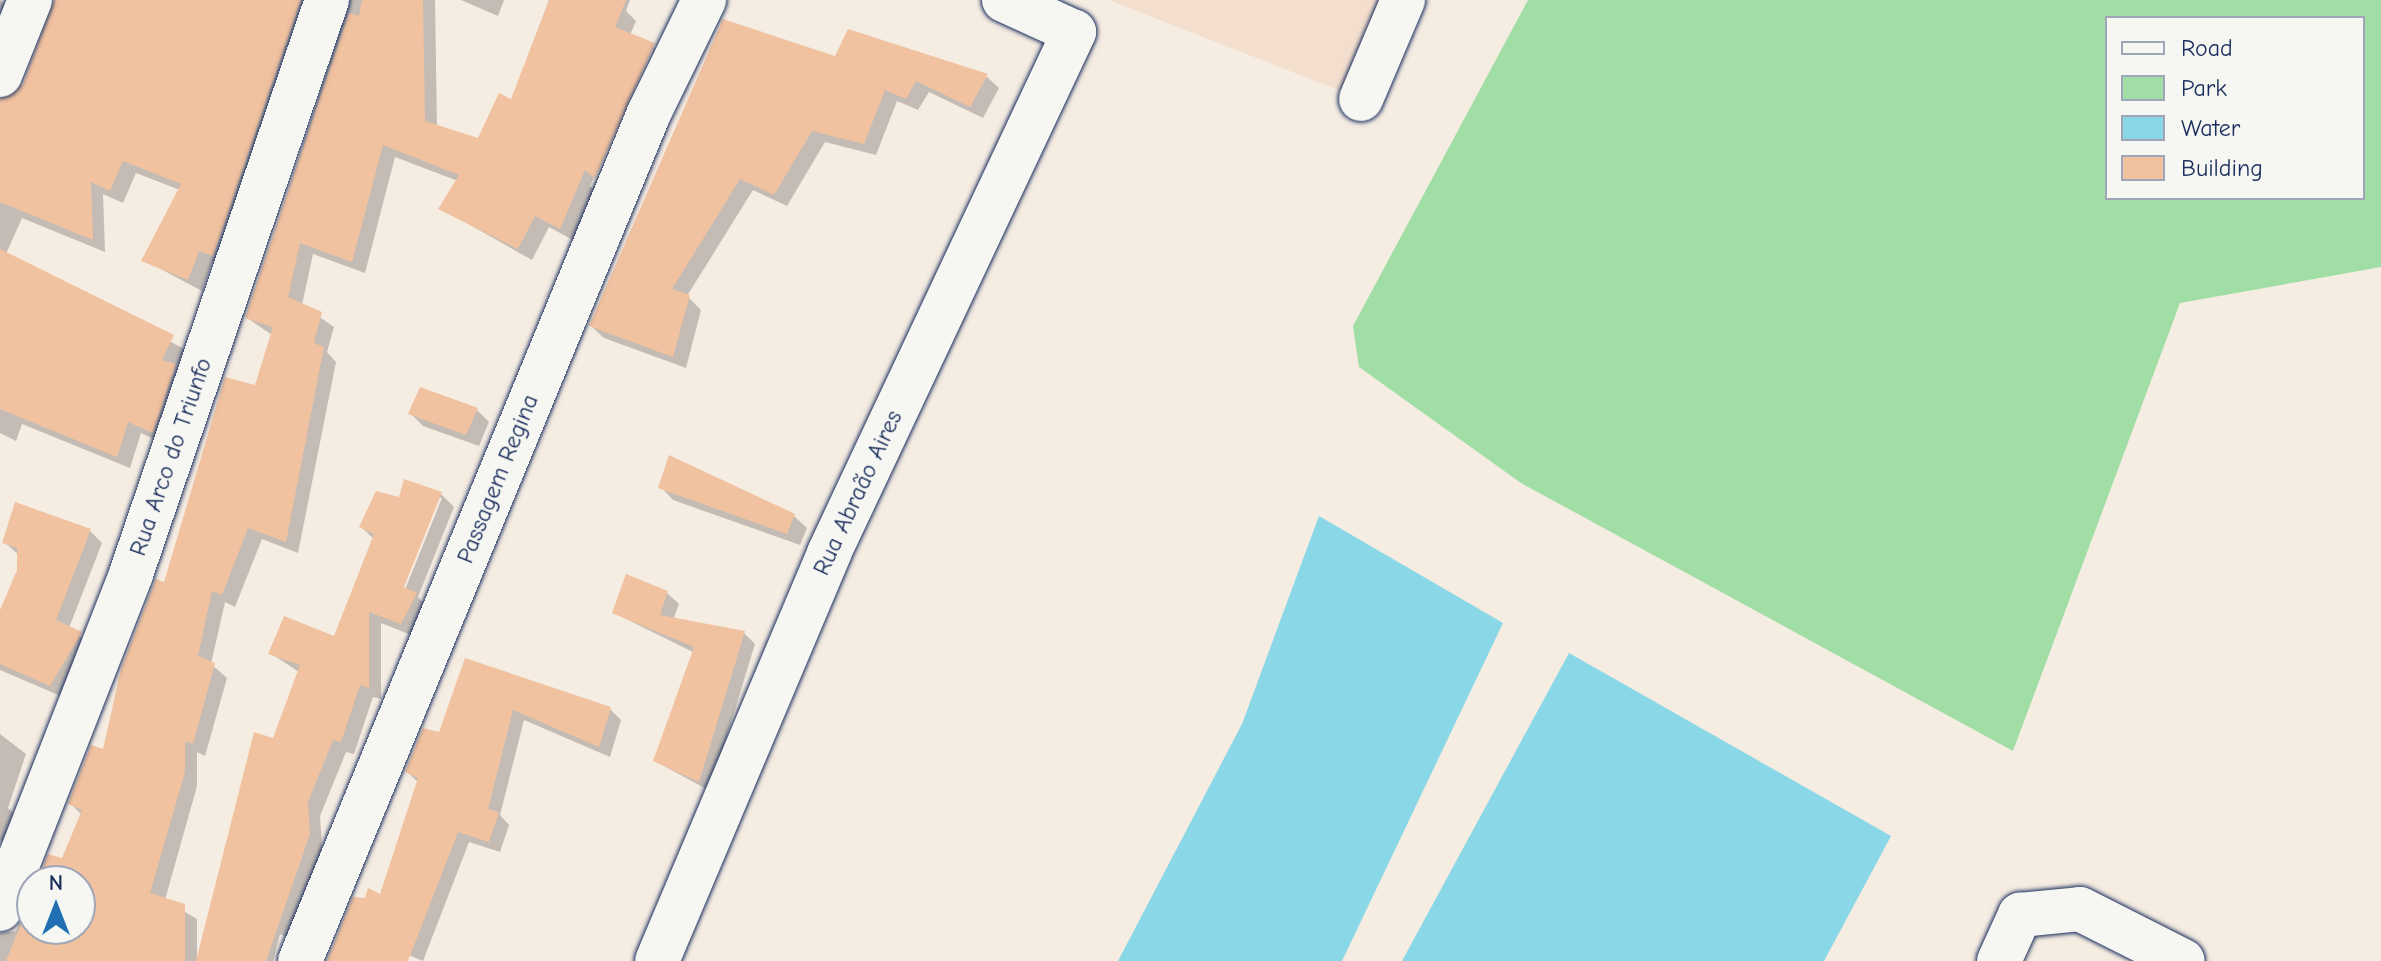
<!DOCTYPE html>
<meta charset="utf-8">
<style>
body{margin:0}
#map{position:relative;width:2381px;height:961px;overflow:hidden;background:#f5ece2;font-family:"Comic Neue",sans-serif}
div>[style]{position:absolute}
.built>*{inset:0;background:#f4dfce}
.green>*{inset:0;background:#a0dea6}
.water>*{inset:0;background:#89d7e7}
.shadow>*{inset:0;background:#0003}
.building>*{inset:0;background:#f1c2a0}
.roads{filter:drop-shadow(0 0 2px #1b2f5e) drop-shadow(0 0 2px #1b2f5e)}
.street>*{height:44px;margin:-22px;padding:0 22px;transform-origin:22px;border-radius:22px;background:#f6f6f2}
span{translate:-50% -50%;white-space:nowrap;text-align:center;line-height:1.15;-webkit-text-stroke:8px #f6f6f2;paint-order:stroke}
.street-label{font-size:24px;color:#1b2f5e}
.legend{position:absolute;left:2105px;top:16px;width:260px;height:184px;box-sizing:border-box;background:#f6f6f2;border:2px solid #9ea6b7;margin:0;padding:10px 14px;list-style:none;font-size:24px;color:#1b2f5e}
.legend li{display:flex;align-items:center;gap:16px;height:40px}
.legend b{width:40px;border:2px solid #9ea6b7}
.north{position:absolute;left:16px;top:865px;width:80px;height:80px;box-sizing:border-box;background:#f6f6f2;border:2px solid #9ea6b7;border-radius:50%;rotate:0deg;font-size:22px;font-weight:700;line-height:32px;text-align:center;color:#1b2f5e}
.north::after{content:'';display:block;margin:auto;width:28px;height:36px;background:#1f6fb2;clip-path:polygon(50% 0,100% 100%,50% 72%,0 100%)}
</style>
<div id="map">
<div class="built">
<div style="clip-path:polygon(1109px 0,1403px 0,1361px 99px)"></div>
</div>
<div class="green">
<div style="clip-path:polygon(evenodd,1528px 0,2381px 0,2381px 267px,2180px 303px,2013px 751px,1521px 483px,1359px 367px,1353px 326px,1528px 0,2107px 18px,2363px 18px,2363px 198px,2107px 198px,2107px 18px)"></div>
</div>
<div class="water">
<div style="clip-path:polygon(1319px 516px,1503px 623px,1342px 961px,1118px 961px,1242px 724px)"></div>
<div style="clip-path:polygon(1569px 653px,1891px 836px,1824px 961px,1402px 961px)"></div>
</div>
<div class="shadow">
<div style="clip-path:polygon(0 0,16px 13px,0 57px)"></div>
<div style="clip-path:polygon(57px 0,315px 0,226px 267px,212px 262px,202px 291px,144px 260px,180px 190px,136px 173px,123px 203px,103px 194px,105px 252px,22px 218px,6px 254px,186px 350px,177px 367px,188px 378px,166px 445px,141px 433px,130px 468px,22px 424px,16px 441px,0 433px,0 101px,25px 86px)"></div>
<div style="clip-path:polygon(evenodd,350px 0,435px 0,437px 127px,479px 140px,512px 102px,549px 0,630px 0,626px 11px,636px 21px,630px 35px,667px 57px,573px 240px,549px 227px,532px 260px,440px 208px,458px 181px,395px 157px,365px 273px,313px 254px,302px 305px,334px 327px,327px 352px,336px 362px,298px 553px,262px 539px,235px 607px,225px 602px,211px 664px,227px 678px,205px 756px,197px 752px,197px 786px,165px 900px,197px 919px,197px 958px,299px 672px,270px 653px,335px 638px,374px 539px,361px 527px,400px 500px,441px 494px,454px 507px,418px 597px,429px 608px,414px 636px,381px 623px,381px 699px,373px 697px,354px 754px,346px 752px,320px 816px,322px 847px,291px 939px,280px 934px,273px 961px,0 961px,0 933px,16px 931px,32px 896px,32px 929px,80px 929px,80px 881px,39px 881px,63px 860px,82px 815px,70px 803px,104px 751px,165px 584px,257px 388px,272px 335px,247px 318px,350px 0,651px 48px,655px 48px,593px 188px,590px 186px,651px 48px,350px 0,438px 498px,442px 498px,402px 597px,398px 595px,438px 498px)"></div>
<div style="clip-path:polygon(461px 0,504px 0,498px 16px)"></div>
<div style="clip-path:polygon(836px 58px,986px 76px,999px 88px,983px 118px,929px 92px,918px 110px,897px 101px,876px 155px,825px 142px,787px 206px,753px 190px,687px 296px,701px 310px,686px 368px,604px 338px,591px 326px)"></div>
<div style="clip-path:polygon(477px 410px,489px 422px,479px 446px,423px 426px,411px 414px)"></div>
<div style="clip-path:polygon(661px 487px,794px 516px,807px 528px,800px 545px,673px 500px)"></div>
<div style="clip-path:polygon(90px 531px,102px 543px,69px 628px,93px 646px,63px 697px,0 670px,0 613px,19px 570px,19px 555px,4px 542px)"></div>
<div style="clip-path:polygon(667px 593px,679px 604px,673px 620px,744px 633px,755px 644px,710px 791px,655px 761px,695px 653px,614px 613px)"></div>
<div style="clip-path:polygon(467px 660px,610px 709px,621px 720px,610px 757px,524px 720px,500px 815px,509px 825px,500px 852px,469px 842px,423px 961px,394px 949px,391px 961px,329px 961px,381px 897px,419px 783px,407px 772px,440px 734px)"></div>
<div style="clip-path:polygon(0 734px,26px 754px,8px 808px,24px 823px,15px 847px,0 840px)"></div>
</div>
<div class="building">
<div style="clip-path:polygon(54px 0,301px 0,213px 256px,199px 251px,188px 280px,141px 261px,181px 184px,123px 161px,110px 191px,91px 182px,93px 240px,0 202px,0 99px,23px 84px)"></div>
<div style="clip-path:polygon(362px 0,423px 0,425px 121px,478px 138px,499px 93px,511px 99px,549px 0,626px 0,615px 27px,655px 43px,595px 178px,585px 170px,560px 229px,535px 216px,518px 249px,438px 209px,459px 175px,383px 145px,352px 262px,300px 243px,288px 297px,322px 312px,314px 343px,324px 347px,286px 542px,248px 528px,222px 595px,212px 591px,198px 656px,215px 663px,193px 744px,185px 741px,185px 772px,150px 893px,185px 904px,185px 961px,6px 961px,32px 897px,32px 929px,80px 929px,80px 881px,38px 881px,48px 854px,62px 858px,82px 810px,68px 804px,91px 745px,103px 749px,121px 669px,156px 579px,164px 582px,225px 377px,255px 385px,273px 327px,245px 318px,349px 13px,359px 16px)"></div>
<div style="clip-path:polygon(723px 19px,835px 56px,848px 29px,988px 74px,970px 107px,916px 81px,906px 99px,885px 90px,864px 144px,812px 131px,774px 195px,740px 179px,672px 289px,690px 295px,673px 357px,589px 326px)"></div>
<div style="clip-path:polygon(0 249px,174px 335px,162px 360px,176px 364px,153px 433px,128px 422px,117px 457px,0 409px)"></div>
<div style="clip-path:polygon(420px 387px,478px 408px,466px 435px,408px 414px)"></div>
<div style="clip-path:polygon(669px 455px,795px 514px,787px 534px,658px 488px)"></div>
<div style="clip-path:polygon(404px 479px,442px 492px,404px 587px,417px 593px,401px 624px,369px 612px,369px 688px,360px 685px,341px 742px,333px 740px,308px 802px,310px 834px,266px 961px,196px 961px,254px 732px,273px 738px,300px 665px,268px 654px,284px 616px,334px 636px,374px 534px,359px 527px,376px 491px,399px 497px)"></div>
<div style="clip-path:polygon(15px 502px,91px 529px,56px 620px,82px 632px,50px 686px,0 664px,0 610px,17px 570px,17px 548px,2px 543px)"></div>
<div style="clip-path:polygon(626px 574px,668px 591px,660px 615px,745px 631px,699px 782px,653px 761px,694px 647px,612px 613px)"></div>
<div style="clip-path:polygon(465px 658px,611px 707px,599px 747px,513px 710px,488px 809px,499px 812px,489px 842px,458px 832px,408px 961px,327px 961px,353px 897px,365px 898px,368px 888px,380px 894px,418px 778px,405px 772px,423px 728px,439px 732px)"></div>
</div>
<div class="roads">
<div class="street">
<div style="left:0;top:75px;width:81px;rotate:-68.2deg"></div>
<div style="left:1361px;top:99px;width:108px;rotate:-67deg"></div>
<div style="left:0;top:909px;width:360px;rotate:-68.6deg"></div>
<div style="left:131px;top:574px;width:607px;rotate:-71.15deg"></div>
<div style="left:300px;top:961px;width:917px;rotate:-67.63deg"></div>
<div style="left:649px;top:113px;width:126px;rotate:-64deg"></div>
<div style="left:657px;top:961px;width:443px;rotate:-67.1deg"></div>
<div style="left:829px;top:553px;width:576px;rotate:-64.81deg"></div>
<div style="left:1074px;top:32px;width:77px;rotate:-155.4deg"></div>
<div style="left:1999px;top:961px;width:51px;rotate:-65.5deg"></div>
<div style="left:2020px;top:915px;width:60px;rotate:-5.7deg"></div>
<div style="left:2080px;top:909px;width:115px;rotate:26.8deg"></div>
</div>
</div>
<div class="street-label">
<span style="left:171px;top:457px;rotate:-71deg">Rua Arco do Triunfo</span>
<span style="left:498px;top:479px;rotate:-68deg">Passagem Regina</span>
<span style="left:858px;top:493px;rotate:-65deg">Rua Abraão Aires</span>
</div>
<ul class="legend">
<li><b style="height:10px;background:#f6f6f2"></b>Road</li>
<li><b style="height:22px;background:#a0dea6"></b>Park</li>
<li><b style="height:22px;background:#89d7e7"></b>Water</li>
<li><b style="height:22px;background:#f1c2a0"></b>Building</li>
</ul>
<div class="north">N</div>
</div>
